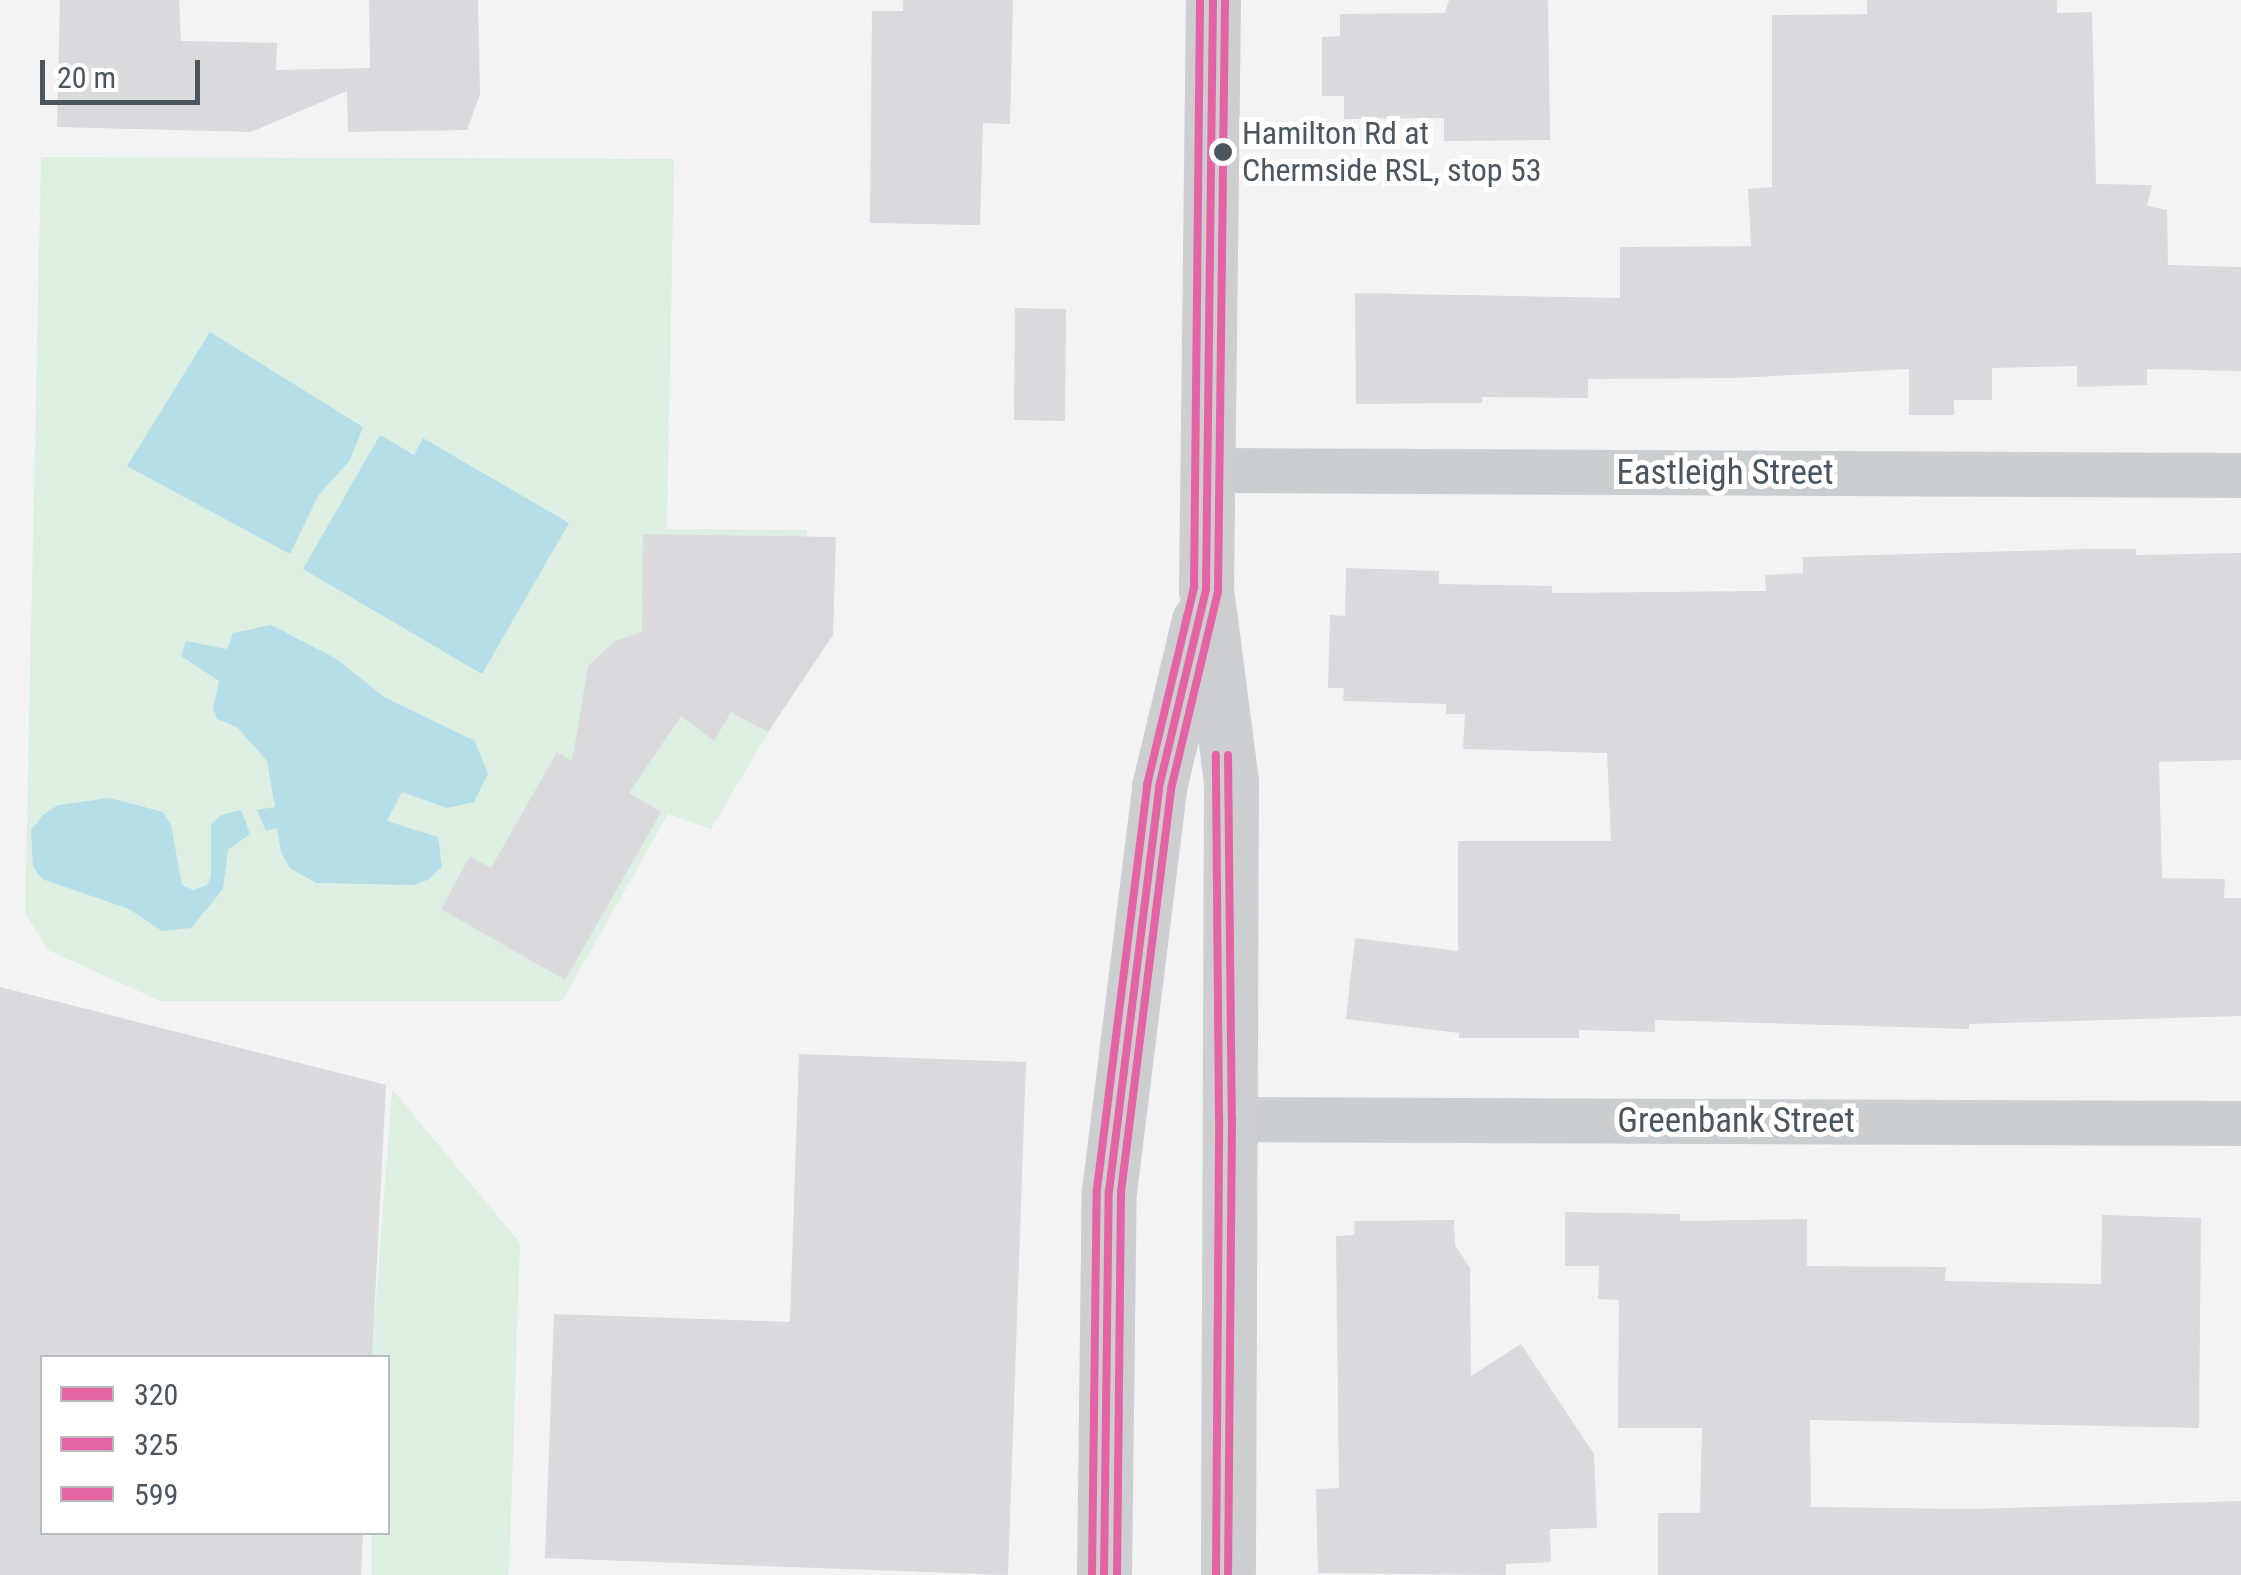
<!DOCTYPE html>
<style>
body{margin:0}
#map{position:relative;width:2241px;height:1575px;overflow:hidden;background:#f4f3f3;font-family:"Roboto Condensed",sans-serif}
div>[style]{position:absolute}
.green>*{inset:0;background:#dcefe2}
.water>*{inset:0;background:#b6dee8}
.building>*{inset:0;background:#dadadc}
.minor>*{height:45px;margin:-22.5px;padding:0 22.5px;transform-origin:22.5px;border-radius:22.5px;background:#cbcecf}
.secondary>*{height:55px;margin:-27.5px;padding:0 27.5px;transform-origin:27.5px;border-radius:27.5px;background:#ccced0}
.bus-1>*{height:8px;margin:-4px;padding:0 4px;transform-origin:4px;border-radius:4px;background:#e463a4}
.bus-2>*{height:8px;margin:-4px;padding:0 4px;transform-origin:4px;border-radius:4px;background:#e463a4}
.bus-3>*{height:8px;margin:-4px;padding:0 4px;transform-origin:4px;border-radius:4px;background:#e463a4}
.dots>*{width:28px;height:28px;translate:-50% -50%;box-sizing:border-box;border:5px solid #fff;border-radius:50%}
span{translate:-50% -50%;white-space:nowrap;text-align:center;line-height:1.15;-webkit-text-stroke:10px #fff;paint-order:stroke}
.bus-label{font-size:32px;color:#4c565e}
.left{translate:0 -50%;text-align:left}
.street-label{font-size:35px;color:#4c565e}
.legend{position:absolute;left:40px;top:1355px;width:350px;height:180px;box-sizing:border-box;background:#fff;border:2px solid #b7bbbf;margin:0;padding:12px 18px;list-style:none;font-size:30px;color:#4c565e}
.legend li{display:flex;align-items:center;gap:20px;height:50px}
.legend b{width:50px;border:2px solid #b7bbbf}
.scale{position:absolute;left:40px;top:60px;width:160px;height:45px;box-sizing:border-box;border:5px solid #4c565e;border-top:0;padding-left:12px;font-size:30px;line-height:35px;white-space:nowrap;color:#4c565e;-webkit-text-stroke:8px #fff;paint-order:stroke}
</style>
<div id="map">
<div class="green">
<div style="clip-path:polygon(41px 157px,674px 159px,667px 529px,807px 530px,802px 675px,711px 829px,668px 814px,562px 1001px,160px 1001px,48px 950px,25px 913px)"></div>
<div style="clip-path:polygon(392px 1089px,520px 1243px,509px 1575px,371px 1575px,371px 1533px,388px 1532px,388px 1358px,372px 1357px,372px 1353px)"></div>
</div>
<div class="water">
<div style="clip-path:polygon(210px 332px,363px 427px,350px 460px,318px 496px,290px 554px,127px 466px)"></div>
<div style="clip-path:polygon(380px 435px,414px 455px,423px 438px,569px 523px,482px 674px,303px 569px)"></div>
<div style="clip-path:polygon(271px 625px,335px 658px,384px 697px,475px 741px,488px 774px,474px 802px,447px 808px,402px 792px,387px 821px,438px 837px,442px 866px,430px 879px,413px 885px,316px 883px,290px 868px,281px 852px,277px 828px,266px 831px,257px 810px,275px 807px,267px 761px,237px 727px,217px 719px,213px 708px,219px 681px,181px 656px,186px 641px,227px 649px,233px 633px)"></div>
<div style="clip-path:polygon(110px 798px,163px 812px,171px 825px,182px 885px,193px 890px,207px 885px,211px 877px,211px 824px,221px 815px,241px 810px,250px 834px,228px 850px,223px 889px,191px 928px,162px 931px,129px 909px,42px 879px,33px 867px,31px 830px,43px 815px,58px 805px)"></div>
</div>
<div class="building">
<div style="clip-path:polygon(60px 0,179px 0,181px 41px,277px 43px,276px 70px,370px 68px,369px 0,478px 0,480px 94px,467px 130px,348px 132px,347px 91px,251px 132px,57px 127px)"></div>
<div style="clip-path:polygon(903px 0,1013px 0,1010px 124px,983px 123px,980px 225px,870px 223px,872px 11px,903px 11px)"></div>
<div style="clip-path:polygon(1449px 0,1548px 0,1550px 140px,1444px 141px,1444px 118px,1344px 119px,1344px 96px,1322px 96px,1322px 37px,1340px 36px,1340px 14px,1445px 13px)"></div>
<div style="clip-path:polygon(1867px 0,2057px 0,2057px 13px,2092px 12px,2096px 184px,2152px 185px,2147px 206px,2167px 210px,2168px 265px,2241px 267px,2241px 371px,2147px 369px,2147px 385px,2077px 387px,2077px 366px,1992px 368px,1992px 400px,1954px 400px,1954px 415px,1909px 415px,1909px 369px,1735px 378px,1588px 379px,1588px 398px,1482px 397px,1482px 403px,1356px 404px,1355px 293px,1620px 298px,1620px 247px,1751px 246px,1748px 189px,1772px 187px,1772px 15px,1867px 14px)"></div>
<div style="clip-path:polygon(1015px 308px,1066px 309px,1065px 421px,1014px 420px)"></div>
<div style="clip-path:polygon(643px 534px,836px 537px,833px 635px,768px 732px,731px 712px,714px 741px,681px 716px,629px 793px,661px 812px,565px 980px,441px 909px,470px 856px,491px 868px,557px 752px,572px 761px,588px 666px,615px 641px,642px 632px)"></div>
<div style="clip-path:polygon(2089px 549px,2136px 549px,2136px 555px,2241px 553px,2241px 760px,2159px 762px,2162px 878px,2225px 879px,2224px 898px,2241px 898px,2241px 1016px,1969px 1024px,1969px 1029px,1655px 1020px,1655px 1032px,1579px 1030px,1579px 1038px,1459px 1038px,1459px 1033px,1346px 1019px,1355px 938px,1458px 951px,1458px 841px,1611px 841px,1607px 753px,1463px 749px,1465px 714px,1446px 714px,1446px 704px,1343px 701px,1344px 688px,1328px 688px,1330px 615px,1345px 616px,1346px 568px,1439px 571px,1439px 584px,1552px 586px,1552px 593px,1766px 591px,1765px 575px,1803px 573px,1803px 557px)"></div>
<div style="clip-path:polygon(0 987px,386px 1085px,372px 1358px,42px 1358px,42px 1532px,363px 1532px,361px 1575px,0 1575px)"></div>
<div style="clip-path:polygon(799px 1054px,1026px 1062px,1008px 1575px,545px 1558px,554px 1314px,790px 1322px)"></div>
<div style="clip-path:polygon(1565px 1212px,1680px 1214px,1680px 1221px,1807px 1219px,1807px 1266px,1946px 1267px,1945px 1281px,2101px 1284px,2102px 1215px,2201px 1218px,2199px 1428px,1810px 1420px,1811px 1507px,1971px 1509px,2241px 1501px,2241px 1575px,1658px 1575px,1658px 1513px,1700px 1513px,1702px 1428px,1618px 1428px,1619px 1300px,1598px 1299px,1599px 1266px,1565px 1266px)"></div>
<div style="clip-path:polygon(1454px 1220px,1455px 1245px,1470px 1268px,1471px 1376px,1521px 1344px,1594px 1454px,1597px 1528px,1550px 1529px,1551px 1562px,1506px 1564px,1506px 1575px,1318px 1573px,1316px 1489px,1339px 1488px,1336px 1236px,1354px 1235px,1355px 1221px)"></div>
</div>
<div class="minor">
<div style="left:1210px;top:470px;width:1031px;rotate:0.28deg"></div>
<div style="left:1232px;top:1119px;width:1009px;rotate:0.23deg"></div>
</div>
<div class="secondary">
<div style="left:1213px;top:0;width:589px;rotate:90.68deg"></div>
<div style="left:1206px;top:589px;width:194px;rotate:82.6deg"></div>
<div style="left:1231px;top:781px;width:794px;rotate:90.22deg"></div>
<div style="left:1104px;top:1575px;width:384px;rotate:-89.3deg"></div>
<div style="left:1109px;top:1191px;width:407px;rotate:-82.9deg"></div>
<div style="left:1159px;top:787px;width:171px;rotate:-76.5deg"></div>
</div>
<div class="bus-1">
<div style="left:1228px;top:755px;width:364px;rotate:89.4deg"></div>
<div style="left:1232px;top:1119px;width:456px;rotate:90.5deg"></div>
<div style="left:1104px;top:1575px;width:384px;rotate:-89.3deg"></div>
<div style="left:1109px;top:1191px;width:407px;rotate:-82.9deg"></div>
<div style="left:1159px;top:787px;width:204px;rotate:-76.6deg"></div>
<div style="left:1206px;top:589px;width:589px;rotate:-89.32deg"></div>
</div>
<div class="bus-2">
<div style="left:1117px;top:1575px;width:383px;rotate:-89.4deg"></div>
<div style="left:1121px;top:1192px;width:406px;rotate:-82.9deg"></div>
<div style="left:1171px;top:789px;width:204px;rotate:-76.6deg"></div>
<div style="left:1218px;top:591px;width:591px;rotate:-89.32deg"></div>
<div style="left:1216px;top:1575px;width:456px;rotate:-89.6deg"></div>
<div style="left:1219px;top:1119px;width:364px;rotate:-90.5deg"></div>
</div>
<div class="bus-3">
<div style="left:1092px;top:1575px;width:386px;rotate:-89.3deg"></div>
<div style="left:1097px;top:1189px;width:407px;rotate:-82.9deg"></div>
<div style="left:1147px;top:785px;width:204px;rotate:-76.6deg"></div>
<div style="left:1194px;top:587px;width:587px;rotate:-89.41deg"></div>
</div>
<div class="dots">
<div style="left:1223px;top:152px;background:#4c565e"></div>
</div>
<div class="bus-label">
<span class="left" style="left:1242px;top:152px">Hamilton Rd at<br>Chermside RSL, stop 53</span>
</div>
<div class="street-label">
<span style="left:1725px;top:473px">Eastleigh Street</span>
<span style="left:1736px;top:1121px">Greenbank Street</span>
</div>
<ul class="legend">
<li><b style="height:12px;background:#e463a4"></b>320</li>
<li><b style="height:12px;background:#e463a4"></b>325</li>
<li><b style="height:12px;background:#e463a4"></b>599</li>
</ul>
<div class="scale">20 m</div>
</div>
